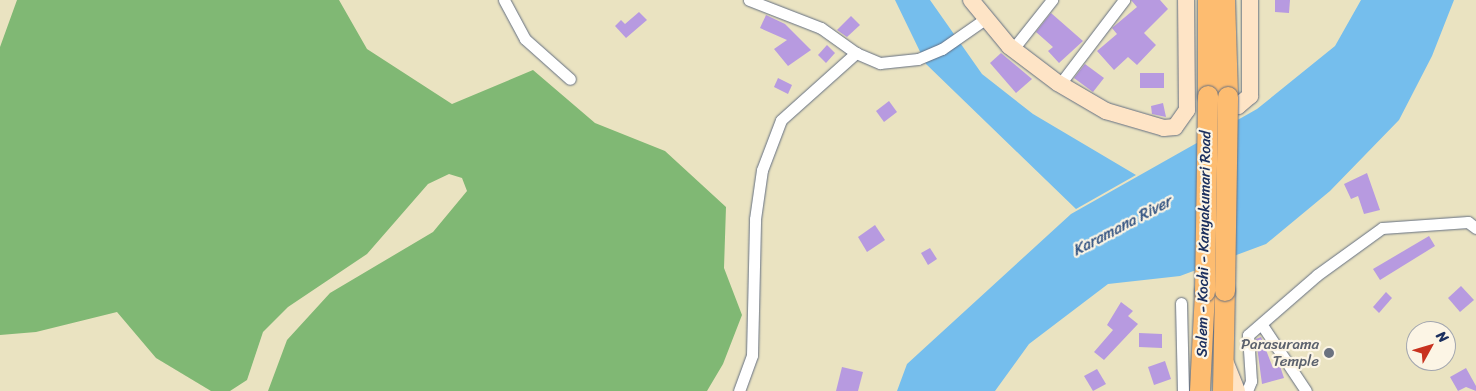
<!DOCTYPE html>
<style>
body{margin:0}
#map{position:relative;width:1476px;height:391px;overflow:hidden;background:#eae3c1;font-family:Sriracha,sans-serif}
div>[style]{position:absolute}
.forest>*{inset:0;background:#80b874}
.water>*{inset:0;background:#75beed}
.building>*{inset:0;background:#b79ae0}
.roads{filter:drop-shadow(0 0 1px #636e81) drop-shadow(0 0 1px #636e81)}
.street>*{height:11px;margin:-5.5px;padding:0 5.5px;transform-origin:5.5px;border-radius:5.5px;background:#fff}
.secondary>*{height:16px;margin:-8px;padding:0 8px;transform-origin:8px;border-radius:8px;background:#fee4c6}
.highway>*{height:20px;margin:-10px;padding:0 10px;transform-origin:10px;border-radius:10px;background:#fdbc70}
.bridges{filter:drop-shadow(0 0 1px #636e81) drop-shadow(0 0 1px #636e81)}
.highway-bridge>*{height:20px;margin:-10px;padding:0 10px;transform-origin:10px;border-radius:10px;background:#fdbc70}
.dots>*{width:14px;height:14px;translate:-50% -50%;box-sizing:border-box;border:2px solid #fcf5e5;border-radius:50%}
span{translate:-50% -50%;white-space:nowrap;text-align:center;line-height:1.15;-webkit-text-stroke:4.5px #fcf5e5;paint-order:stroke}
.street-label{font-size:15px;color:#1b2f5e}
.worship-label{font-size:15px;color:#5b616d}
.right{translate:-100% -50%;text-align:right}
.water-label{font-size:16px;color:#325382;font-style:italic}
.north{position:absolute;left:1406px;top:321px;width:50px;height:50px;box-sizing:border-box;background:#fcf5e5;border:1px solid #a2a6af;border-radius:50%;rotate:51deg;font-size:14px;font-weight:700;line-height:20px;text-align:center;color:#1b2f5e}
.north::after{content:'';display:block;margin:auto;width:18px;height:22px;background:#c8321e;clip-path:polygon(50% 0,100% 100%,50% 72%,0 100%)}
</style>
<div id="map">
<div class="forest">
<div style="clip-path:polygon(17px 0,339px 0,367px 49px,452px 104px,533px 70px,595px 123px,665px 151px,726px 207px,724px 268px,742px 315px,723px 364px,707px 391px,268px 391px,287px 340px,330px 293px,433px 232px,467px 191px,462px 178px,449px 174px,428px 184px,367px 254px,288px 307px,263px 332px,247px 380px,230px 391px,211px 391px,156px 358px,117px 312px,36px 332px,0 335px,0 47px)"></div>
</div>
<div class="water">
<div style="clip-path:polygon(895px 0,930px 0,982px 74px,1033px 114px,1136px 175px,1076px 209px,926px 64px)"></div>
<div style="clip-path:polygon(1361px 0,1454px 0,1432px 56px,1399px 120px,1330px 191px,1266px 244px,1180px 276px,1108px 284px,1029px 344px,995px 391px,897px 391px,907px 364px,1071px 214px,1257px 109px,1335px 46px)"></div>
</div>
<div class="building">
<div style="clip-path:polygon(1131px 0,1160px 0,1168px 9px,1144px 33px,1156px 45px,1137px 65px,1128px 57px,1114px 70px,1097px 51px,1117px 34px,1112px 28px,1137px 7px)"></div>
<div style="clip-path:polygon(1275px 0,1290px 0,1289px 13px,1275px 12px)"></div>
<div style="clip-path:polygon(639px 12px,647px 20px,626px 38px,615px 26px,621px 20px,625px 24px)"></div>
<div style="clip-path:polygon(1051px 13px,1083px 41px,1059px 63px,1048px 51px,1053px 47px,1036px 32px)"></div>
<div style="clip-path:polygon(766px 15px,785px 24px,811px 50px,788px 66px,774px 49px,787px 40px,760px 28px)"></div>
<div style="clip-path:polygon(851px 16px,860px 25px,847px 37px,837px 30px)"></div>
<div style="clip-path:polygon(827px 45px,835px 53px,826px 63px,818px 55px)"></div>
<div style="clip-path:polygon(1001px 53px,1032px 79px,1016px 93px,990px 63px)"></div>
<div style="clip-path:polygon(1085px 64px,1104px 78px,1093px 92px,1074px 78px)"></div>
<div style="clip-path:polygon(1140px 73px,1164px 73px,1164px 88px,1140px 88px)"></div>
<div style="clip-path:polygon(778px 78px,792px 85px,788px 94px,774px 87px)"></div>
<div style="clip-path:polygon(889px 101px,897px 112px,884px 122px,876px 111px)"></div>
<div style="clip-path:polygon(1163px 103px,1166px 117px,1152px 114px,1151px 106px)"></div>
<div style="clip-path:polygon(1367px 173px,1380px 210px,1364px 214px,1358px 196px,1351px 199px,1344px 184px)"></div>
<div style="clip-path:polygon(875px 225px,885px 240px,867px 252px,858px 237px)"></div>
<div style="clip-path:polygon(1429px 236px,1435px 246px,1380px 280px,1373px 269px)"></div>
<div style="clip-path:polygon(930px 248px,937px 259px,928px 265px,921px 253px)"></div>
<div style="clip-path:polygon(1461px 286px,1474px 300px,1460px 312px,1448px 298px)"></div>
<div style="clip-path:polygon(1386px 292px,1392px 298px,1379px 313px,1373px 307px)"></div>
<div style="clip-path:polygon(1121px 302px,1133px 311px,1128px 316px,1138px 324px,1104px 360px,1094px 352px,1113px 330px,1107px 325px)"></div>
<div style="clip-path:polygon(1139px 333px,1162px 334px,1162px 348px,1139px 347px)"></div>
<div style="clip-path:polygon(1261px 337px,1273px 368px,1280px 366px,1284px 378px,1262px 384px,1256px 339px)"></div>
<div style="clip-path:polygon(1165px 361px,1171px 379px,1154px 385px,1148px 367px)"></div>
<div style="clip-path:polygon(842px 367px,863px 372px,858px 391px,836px 391px)"></div>
<div style="clip-path:polygon(1466px 368px,1476px 386px,1476px 391px,1466px 387px,1458px 391px,1450px 377px)"></div>
<div style="clip-path:polygon(1097px 369px,1106px 384px,1093px 391px,1084px 376px)"></div>
</div>
<div class="roads">
<div class="street">
<div style="left:504px;top:0;width:44px;rotate:61.7deg"></div>
<div style="left:525px;top:39px;width:60px;rotate:41.6deg"></div>
<div style="left:749px;top:0;width:77px;rotate:21.3deg"></div>
<div style="left:821px;top:28px;width:43px;rotate:35.5deg"></div>
<div style="left:1013px;top:49px;width:63px;rotate:-51.5deg"></div>
<div style="left:1060px;top:84px;width:106px;rotate:-52.7deg"></div>
<div style="left:1181px;top:303px;width:88px;rotate:88.7deg"></div>
<div style="left:1262px;top:325px;width:79px;rotate:56.3deg"></div>
<div style="left:739px;top:391px;width:38px;rotate:-70deg"></div>
<div style="left:752px;top:355px;width:136px;rotate:-88.7deg"></div>
<div style="left:755px;top:219px;width:49px;rotate:-81.9deg"></div>
<div style="left:762px;top:170px;width:53px;rotate:-69.2deg"></div>
<div style="left:781px;top:120px;width:101px;rotate:-41.8deg"></div>
<div style="left:856px;top:53px;width:26px;rotate:23deg"></div>
<div style="left:880px;top:63px;width:38px;rotate:-6deg"></div>
<div style="left:918px;top:59px;width:26px;rotate:-23deg"></div>
<div style="left:942px;top:49px;width:52px;rotate:-34.9deg"></div>
<div style="left:1247px;top:391px;width:11px;rotate:-68deg"></div>
<div style="left:1251px;top:381px;width:46px;rotate:-93.7deg"></div>
<div style="left:1248px;top:335px;width:91px;rotate:-41deg"></div>
<div style="left:1317px;top:275px;width:80px;rotate:-35.9deg"></div>
<div style="left:1382px;top:228px;width:86px;rotate:-4deg"></div>
<div style="left:1468px;top:222px;width:10px;rotate:37deg"></div>
</div>
<div class="secondary">
<div style="left:971px;top:0;width:60px;rotate:50.4deg"></div>
<div style="left:1009px;top:46px;width:61px;rotate:37.1deg"></div>
<div style="left:1058px;top:83px;width:56px;rotate:30.3deg"></div>
<div style="left:1106px;top:111px;width:60px;rotate:16.3deg"></div>
<div style="left:1164px;top:128px;width:11px;rotate:-5deg"></div>
<div style="left:1175px;top:127px;width:21px;rotate:-55deg"></div>
<div style="left:1187px;top:110px;width:110px;rotate:-90.5deg"></div>
<div style="left:1216px;top:108px;width:22px;rotate:-5deg"></div>
<div style="left:1238px;top:106px;width:16px;rotate:-40deg"></div>
<div style="left:1250px;top:96px;width:96px;rotate:-90deg"></div>
<div style="left:1225px;top:361px;width:32px;rotate:68deg"></div>
</div>
<div class="highway">
<div style="left:1225px;top:0;width:97px;rotate:88.2deg"></div>
<div style="left:1208px;top:96px;width:96px;rotate:-90deg"></div>
<div style="left:1200px;top:391px;width:99px;rotate:-87.1deg"></div>
<div style="left:1223px;top:391px;width:100px;rotate:-88.9deg"></div>
</div>
</div>
<div class="bridges">
<div class="highway-bridge">
<div style="left:1225px;top:291px;width:194px;rotate:-89.1deg"></div>
<div style="left:1205px;top:292px;width:196px;rotate:-89.1deg"></div>
</div>
</div>
<div class="dots">
<div style="left:1329px;top:353px;background:#6b7280"></div>
</div>
<div class="street-label">
<span style="left:1204px;top:244px;rotate:-89deg">Salem - Kochi - Kanyakumari Road</span>
</div>
<div class="worship-label">
<span class="right" style="left:1319px;top:353px">Parasurama<br>Temple</span>
</div>
<div class="water-label">
<span style="left:1122px;top:226px;rotate:-28deg">Karamana River</span>
</div>
<div class="north">N</div>
</div>
